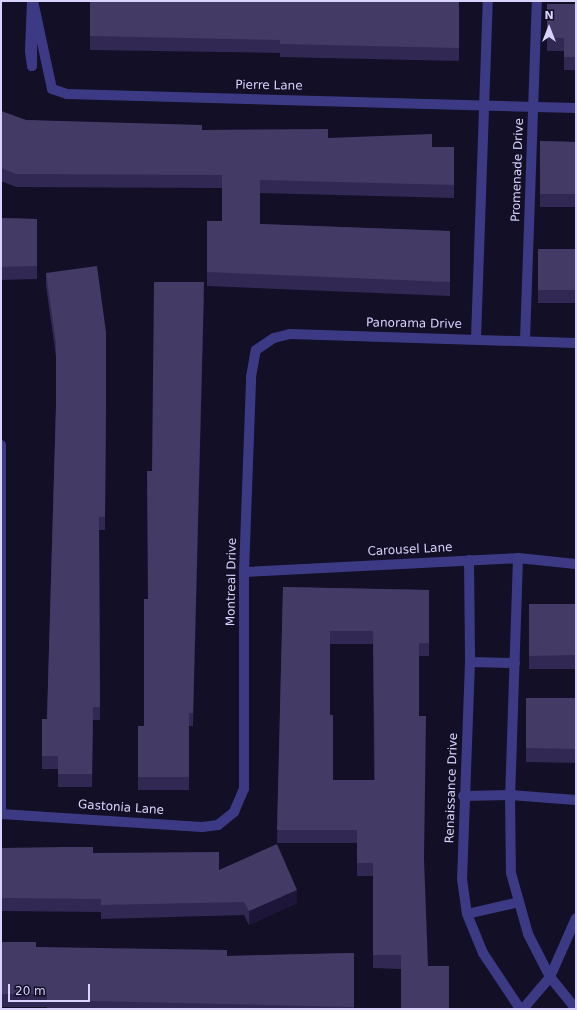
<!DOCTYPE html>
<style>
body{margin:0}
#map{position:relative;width:577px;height:1010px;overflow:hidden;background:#130f26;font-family:"DejaVu Sans",sans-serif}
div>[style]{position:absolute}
.minor>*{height:10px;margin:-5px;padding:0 5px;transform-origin:5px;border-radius:5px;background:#3d3a85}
.wall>*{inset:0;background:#312854}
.shaded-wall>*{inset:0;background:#1d163a}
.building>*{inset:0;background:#433a66}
span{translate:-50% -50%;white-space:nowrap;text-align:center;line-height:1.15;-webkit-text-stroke:3px #130f26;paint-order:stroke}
.street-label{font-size:12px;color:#d9d4ff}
.frame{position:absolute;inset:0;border:2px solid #d9d4ff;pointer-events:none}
.north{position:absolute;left:529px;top:8px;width:40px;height:40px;-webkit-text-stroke:3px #130f26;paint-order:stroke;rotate:0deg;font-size:11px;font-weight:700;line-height:16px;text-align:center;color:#d9d4ff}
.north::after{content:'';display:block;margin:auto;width:14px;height:18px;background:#d9d4ff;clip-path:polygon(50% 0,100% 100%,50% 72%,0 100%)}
.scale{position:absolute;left:8px;top:984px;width:82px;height:18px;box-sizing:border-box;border:2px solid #d9d4ff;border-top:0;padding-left:5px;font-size:12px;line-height:14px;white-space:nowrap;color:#d9d4ff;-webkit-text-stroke:3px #130f26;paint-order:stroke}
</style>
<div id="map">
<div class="minor">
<div style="left:32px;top:1px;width:65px;rotate:90deg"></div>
<div style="left:32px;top:66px;width:15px;rotate:-98deg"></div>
<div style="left:30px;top:51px;width:50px;rotate:-87.7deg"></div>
<div style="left:33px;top:1px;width:90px;rotate:77.8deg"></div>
<div style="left:52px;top:89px;width:16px;rotate:18deg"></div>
<div style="left:67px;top:94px;width:509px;rotate:1.58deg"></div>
<div style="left:476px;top:338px;width:337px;rotate:-88deg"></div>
<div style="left:525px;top:340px;width:339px;rotate:-88deg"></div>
<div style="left:1px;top:445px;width:369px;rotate:90deg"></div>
<div style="left:518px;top:558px;width:237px;rotate:91.9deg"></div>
<div style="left:510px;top:795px;width:78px;rotate:89.3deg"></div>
<div style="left:511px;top:873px;width:63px;rotate:74.4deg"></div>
<div style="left:528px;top:934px;width:48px;rotate:62.9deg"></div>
<div style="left:550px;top:977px;width:41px;rotate:50.9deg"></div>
<div style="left:469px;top:560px;width:102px;rotate:89.4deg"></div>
<div style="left:470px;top:662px;width:217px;rotate:92.1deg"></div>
<div style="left:462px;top:879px;width:35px;rotate:82deg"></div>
<div style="left:467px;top:914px;width:42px;rotate:67.7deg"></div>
<div style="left:483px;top:953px;width:67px;rotate:56.5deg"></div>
<div style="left:244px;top:572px;width:274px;rotate:-2.9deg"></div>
<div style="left:518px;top:558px;width:58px;rotate:5.9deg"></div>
<div style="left:470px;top:662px;width:45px;rotate:1.3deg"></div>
<div style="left:463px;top:796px;width:47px;rotate:-1.2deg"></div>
<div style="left:510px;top:795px;width:66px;rotate:4.3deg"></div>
<div style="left:1px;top:814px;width:201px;rotate:3.7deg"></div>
<div style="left:202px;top:827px;width:16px;rotate:-7deg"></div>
<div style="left:218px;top:825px;width:21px;rotate:-39deg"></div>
<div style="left:234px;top:812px;width:25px;rotate:-67deg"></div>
<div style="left:244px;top:789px;width:217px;rotate:-90deg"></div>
<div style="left:244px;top:572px;width:195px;rotate:-87.9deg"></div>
<div style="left:251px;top:377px;width:27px;rotate:-80deg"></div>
<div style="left:256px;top:350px;width:22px;rotate:-34deg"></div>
<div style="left:274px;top:338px;width:16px;rotate:-14deg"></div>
<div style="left:290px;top:334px;width:286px;rotate:1.8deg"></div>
<div style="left:467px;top:914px;width:53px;rotate:-13deg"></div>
<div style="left:523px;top:1009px;width:42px;rotate:-49.8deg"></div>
<div style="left:550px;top:977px;width:64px;rotate:-66.2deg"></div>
</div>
<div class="wall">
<div style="clip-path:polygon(90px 1px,459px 1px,459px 61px,280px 57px,280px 53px,90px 50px)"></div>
<div style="clip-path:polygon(547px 4px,576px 4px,576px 70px,564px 70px,564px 51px,547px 51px)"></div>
<div style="clip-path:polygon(1px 111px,26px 120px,202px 130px,328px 138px,432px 147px,454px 147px,454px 198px,260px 193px,260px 224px,450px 231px,450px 296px,207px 286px,207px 221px,222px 221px,222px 188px,16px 187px,1px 181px)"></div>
<div style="clip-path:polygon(540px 141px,576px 142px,576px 207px,540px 207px)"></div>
<div style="clip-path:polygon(1px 218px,37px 219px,37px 279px,1px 280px)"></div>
<div style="clip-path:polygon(538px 249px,576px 249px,576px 303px,538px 303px)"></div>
<div style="clip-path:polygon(46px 273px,106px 332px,105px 530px,99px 530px,100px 720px,93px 720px,92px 787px,58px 787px,58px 769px,42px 769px,42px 719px,47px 719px,56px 406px,56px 357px,46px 286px)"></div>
<div style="clip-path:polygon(204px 295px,193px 726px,189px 726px,189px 790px,138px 790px,138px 726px,144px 726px,148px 599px)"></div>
<div style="clip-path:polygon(evenodd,283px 587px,429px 590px,429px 656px,419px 656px,401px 969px,373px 968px,373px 876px,357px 876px,357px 843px,277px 843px,283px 587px,330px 644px,373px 644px,374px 780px,333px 780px,330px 715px,330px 644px)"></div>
<div style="clip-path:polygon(529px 604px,576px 604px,576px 669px,529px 669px)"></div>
<div style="clip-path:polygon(526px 698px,576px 698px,576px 763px,526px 762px)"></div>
<div style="clip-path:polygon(1px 848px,93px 853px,219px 870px,297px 903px,249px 925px,244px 915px,101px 919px,101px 912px,1px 911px)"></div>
<div style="clip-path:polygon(1px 942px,36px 947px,227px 956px,354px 953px,354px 1009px,47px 1009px,47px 1007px,1px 1007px)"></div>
</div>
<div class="shaded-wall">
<div style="clip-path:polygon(204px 282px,204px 295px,193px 726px,193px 713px)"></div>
<div style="clip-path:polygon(297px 890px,297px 903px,249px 925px,249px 911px)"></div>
</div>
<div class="building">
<div style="clip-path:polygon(90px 1px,459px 1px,459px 48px,280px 44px,280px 40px,90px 36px)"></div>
<div style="clip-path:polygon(547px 4px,576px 4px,576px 57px,564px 57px,564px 38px,547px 38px)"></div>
<div style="clip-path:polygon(1px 111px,26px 120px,202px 125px,202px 130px,328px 129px,328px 138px,432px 134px,432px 147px,454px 147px,454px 185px,260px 180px,260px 224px,450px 231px,450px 282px,207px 272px,207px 221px,222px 221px,222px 175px,16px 174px,1px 168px)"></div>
<div style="clip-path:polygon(540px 141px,576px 142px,576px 194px,540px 194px)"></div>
<div style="clip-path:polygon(1px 218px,37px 219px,37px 266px,1px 267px)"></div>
<div style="clip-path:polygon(538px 249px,576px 249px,576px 290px,538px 290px)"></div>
<div style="clip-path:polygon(97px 266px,106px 332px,106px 407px,105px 517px,99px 517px,100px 707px,93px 707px,92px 774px,58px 774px,58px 756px,42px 756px,42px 719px,47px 719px,56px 406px,56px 343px,46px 273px)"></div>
<div style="clip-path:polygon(154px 282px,204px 282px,193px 713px,189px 713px,189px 777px,138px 777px,138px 726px,144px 726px,144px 599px,148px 599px,147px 471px,152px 471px)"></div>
<div style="clip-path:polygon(evenodd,283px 587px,429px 590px,429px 643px,419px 643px,419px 716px,426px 716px,424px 859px,428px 966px,449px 966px,449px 1009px,401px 1009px,401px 955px,373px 955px,373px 863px,357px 863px,357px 830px,277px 830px,283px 587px,330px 631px,373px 631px,375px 780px,333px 780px,333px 715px,330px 715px,330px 631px)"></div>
<div style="clip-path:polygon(529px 604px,576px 604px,576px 655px,529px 656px)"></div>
<div style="clip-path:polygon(526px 698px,576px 698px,576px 749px,526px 748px)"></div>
<div style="clip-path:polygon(277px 844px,297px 890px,249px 911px,244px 902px,101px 905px,101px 899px,1px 898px,1px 848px,63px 847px,93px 847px,93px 853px,219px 852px,219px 870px)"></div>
<div style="clip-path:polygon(1px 942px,36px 942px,36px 947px,227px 950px,227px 956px,354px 953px,354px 1007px,47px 1000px,47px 994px,1px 994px)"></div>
</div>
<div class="street-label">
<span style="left:269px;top:86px;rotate:1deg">Pierre Lane</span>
<span style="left:518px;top:170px;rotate:-88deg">Promenade Drive</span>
<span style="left:414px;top:324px;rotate:1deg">Panorama Drive</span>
<span style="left:410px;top:550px;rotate:-3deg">Carousel Lane</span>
<span style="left:232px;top:582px;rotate:-89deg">Montreal Drive</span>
<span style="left:452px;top:788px;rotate:-88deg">Renaissance Drive</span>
<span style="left:121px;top:808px;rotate:4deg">Gastonia Lane</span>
</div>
<div class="frame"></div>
<div class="north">N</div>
<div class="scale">20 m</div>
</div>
